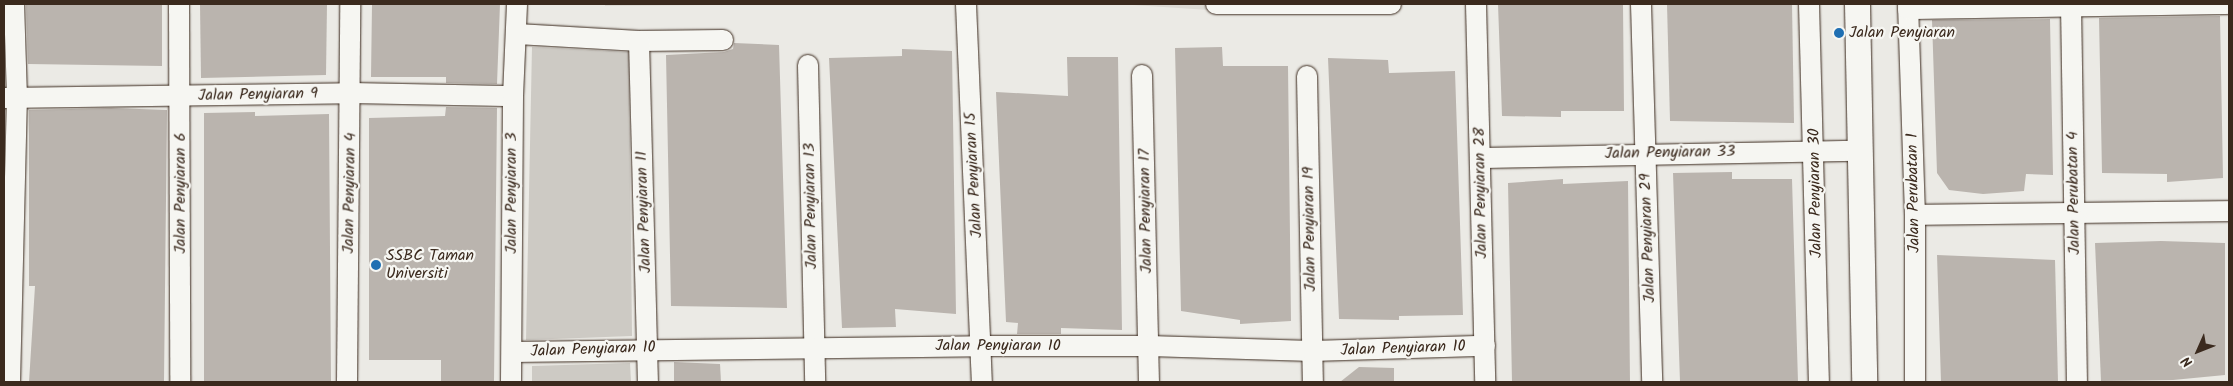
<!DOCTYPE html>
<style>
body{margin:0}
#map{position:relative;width:2233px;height:386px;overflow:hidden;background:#ebeae5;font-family:Kalam,sans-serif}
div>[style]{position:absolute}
.built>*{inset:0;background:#dcdad4}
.green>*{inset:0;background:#cdcac4}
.building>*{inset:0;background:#bab4ae}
.roads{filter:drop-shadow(0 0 1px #3b2a1e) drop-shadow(0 0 1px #3b2a1e)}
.minor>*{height:20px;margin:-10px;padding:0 10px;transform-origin:10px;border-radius:10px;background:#f6f6f2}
.tertiary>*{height:25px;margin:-12.5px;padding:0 12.5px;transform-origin:12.5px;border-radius:12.5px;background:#f6f6f2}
.dots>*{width:14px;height:14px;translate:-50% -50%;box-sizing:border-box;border:2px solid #f6f6f2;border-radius:50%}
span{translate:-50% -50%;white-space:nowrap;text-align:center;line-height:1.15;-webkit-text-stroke:4.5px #f6f6f2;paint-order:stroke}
.poi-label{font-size:16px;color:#3b2a1e}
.left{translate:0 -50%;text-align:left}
.street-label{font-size:16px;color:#3b2a1e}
.frame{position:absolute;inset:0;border:5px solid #3b2a1e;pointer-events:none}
.north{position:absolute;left:2173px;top:326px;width:50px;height:50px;-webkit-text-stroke:4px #f6f6f2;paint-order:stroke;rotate:226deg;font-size:14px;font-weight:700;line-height:20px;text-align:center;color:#3b2a1e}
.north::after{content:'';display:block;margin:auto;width:18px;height:22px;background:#3b2a1e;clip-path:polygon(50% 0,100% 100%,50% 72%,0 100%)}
</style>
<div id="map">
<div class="built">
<div style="clip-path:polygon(605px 4px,812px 4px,605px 6px)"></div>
<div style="clip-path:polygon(1011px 4px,1379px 4px,1224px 11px,1133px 5px)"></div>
</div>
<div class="green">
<div style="clip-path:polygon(532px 47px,629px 52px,632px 336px,526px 340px)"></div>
<div style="clip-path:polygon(630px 363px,631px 382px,532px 382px,532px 366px)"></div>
</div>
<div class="building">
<div style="clip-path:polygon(26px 4px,162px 4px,162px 66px,28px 64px)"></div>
<div style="clip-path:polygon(200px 4px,327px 4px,326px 75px,201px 78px)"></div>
<div style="clip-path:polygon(372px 4px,500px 4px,497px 84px,446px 83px,446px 77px,371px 77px)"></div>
<div style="clip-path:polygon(1498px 4px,1623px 4px,1624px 111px,1561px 111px,1561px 117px,1502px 116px)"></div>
<div style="clip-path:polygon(1667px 4px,1792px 4px,1794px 123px,1670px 121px)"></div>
<div style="clip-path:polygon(2220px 16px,2223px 178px,2167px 182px,2167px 174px,2102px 173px,2099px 18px)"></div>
<div style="clip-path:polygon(2050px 19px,2053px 175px,2026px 174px,2024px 191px,1983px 194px,1949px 190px,1937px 173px,1932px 20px)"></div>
<div style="clip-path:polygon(734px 43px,779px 45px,787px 308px,671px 306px,666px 55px,724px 52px,733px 49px)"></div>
<div style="clip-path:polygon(1222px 47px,1223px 66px,1288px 66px,1291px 321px,1240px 324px,1240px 320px,1181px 311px,1175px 48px)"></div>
<div style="clip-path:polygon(902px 49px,952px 51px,956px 314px,895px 309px,896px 327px,842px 328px,829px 58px,902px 56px)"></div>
<div style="clip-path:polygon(1067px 57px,1118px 57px,1122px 330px,1061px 328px,1061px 334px,1017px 334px,1018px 323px,1006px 322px,996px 92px,1068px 96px)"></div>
<div style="clip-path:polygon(1328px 58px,1388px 60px,1389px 73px,1455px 71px,1463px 315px,1399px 316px,1399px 320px,1339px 319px)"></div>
<div style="clip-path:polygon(446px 107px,497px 108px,494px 382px,441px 382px,441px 360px,369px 360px,369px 118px,445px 116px)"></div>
<div style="clip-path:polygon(111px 108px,167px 110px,164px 382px,29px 382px,35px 286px,29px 286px,29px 110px)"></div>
<div style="clip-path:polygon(255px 112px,255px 116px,329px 114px,331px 382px,204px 382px,204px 113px)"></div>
<div style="clip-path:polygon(1732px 172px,1732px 179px,1792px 179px,1798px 382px,1680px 382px,1673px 173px)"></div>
<div style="clip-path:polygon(1563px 179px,1563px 184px,1628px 181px,1630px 382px,1512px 382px,1508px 183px)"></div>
<div style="clip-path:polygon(2161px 241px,2225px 243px,2225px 375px,2173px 380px,2101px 381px,2095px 243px)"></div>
<div style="clip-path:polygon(1937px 255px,2055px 260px,2058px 382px,1941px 382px)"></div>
<div style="clip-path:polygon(674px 362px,720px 364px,721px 382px,674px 382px)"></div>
<div style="clip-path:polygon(1359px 367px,1394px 368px,1394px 382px,1340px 382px)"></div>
</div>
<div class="roads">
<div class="minor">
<div style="left:179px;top:4px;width:378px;rotate:89.8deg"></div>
<div style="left:966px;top:4px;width:378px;rotate:87.6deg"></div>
<div style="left:1216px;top:4px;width:175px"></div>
<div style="left:1476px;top:4px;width:378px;rotate:88.6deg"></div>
<div style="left:1641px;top:4px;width:378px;rotate:88.3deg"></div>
<div style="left:1809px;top:4px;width:378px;rotate:88.5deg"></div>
<div style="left:1908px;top:4px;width:211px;rotate:88.1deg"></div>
<div style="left:1915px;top:215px;width:167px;rotate:90deg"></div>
<div style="left:2071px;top:4px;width:378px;rotate:89.1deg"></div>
<div style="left:1908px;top:9px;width:321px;rotate:-0.9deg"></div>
<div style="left:517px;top:34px;width:122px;rotate:3.3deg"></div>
<div style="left:639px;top:41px;width:84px;rotate:-0.7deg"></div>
<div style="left:639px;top:41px;width:341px;rotate:88.5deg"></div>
<div style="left:808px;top:65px;width:317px;rotate:88.7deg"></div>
<div style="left:1142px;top:75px;width:307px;rotate:88.7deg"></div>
<div style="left:1307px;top:76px;width:306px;rotate:88.9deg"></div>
<div style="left:4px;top:98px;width:347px;rotate:-0.8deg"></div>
<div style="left:351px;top:93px;width:162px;rotate:1.1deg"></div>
<div style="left:1481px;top:158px;width:378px;rotate:-1.1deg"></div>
<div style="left:1915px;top:215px;width:314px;rotate:-0.7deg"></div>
<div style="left:512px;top:352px;width:470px;rotate:-0.7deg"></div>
<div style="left:982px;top:346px;width:167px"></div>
<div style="left:1149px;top:346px;width:163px;rotate:1.8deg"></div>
<div style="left:1312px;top:351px;width:173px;rotate:-1.7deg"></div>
<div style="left:10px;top:382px;width:284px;rotate:-88.6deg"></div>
<div style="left:17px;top:98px;width:94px;rotate:-91.8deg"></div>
<div style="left:347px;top:382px;width:378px;rotate:-89.5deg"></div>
<div style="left:511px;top:382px;width:286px;rotate:-89.6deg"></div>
<div style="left:513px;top:96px;width:92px;rotate:-87.5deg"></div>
</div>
<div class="tertiary">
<div style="left:1857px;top:4px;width:378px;rotate:88.9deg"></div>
</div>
</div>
<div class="dots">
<div style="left:1839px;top:33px;background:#1f6fb2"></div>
<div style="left:376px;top:265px;background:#1f6fb2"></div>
</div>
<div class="poi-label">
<span class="left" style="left:1849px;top:33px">Jalan Penyiaran</span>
<span class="left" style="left:386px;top:265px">SSBC Taman<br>Universiti</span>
</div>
<div class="street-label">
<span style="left:258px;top:95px;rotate:-1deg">Jalan Penyiaran 9</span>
<span style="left:1670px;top:153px;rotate:-1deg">Jalan Penyiaran 33</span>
<span style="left:974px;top:175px;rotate:-93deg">Jalan Penyiaran 15</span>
<span style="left:181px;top:193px;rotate:-90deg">Jalan Penyiaran 6</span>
<span style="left:350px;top:193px;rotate:-89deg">Jalan Penyiaran 4</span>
<span style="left:512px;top:193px;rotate:-90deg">Jalan Penyiaran 3</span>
<span style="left:1481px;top:193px;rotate:-91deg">Jalan Penyiaran 28</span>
<span style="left:1816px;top:193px;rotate:-91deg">Jalan Penyiaran 30</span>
<span style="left:1914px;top:193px;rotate:-91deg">Jalan Perubatan 1</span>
<span style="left:2074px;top:193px;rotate:-91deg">Jalan Perubatan 4</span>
<span style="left:811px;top:206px;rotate:-91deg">Jalan Penyiaran 13</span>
<span style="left:1146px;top:211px;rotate:-91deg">Jalan Penyiaran 17</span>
<span style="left:644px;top:212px;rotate:-92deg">Jalan Penyiaran 11</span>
<span style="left:1310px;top:229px;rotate:-91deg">Jalan Penyiaran 19</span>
<span style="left:1648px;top:238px;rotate:-92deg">Jalan Penyiaran 29</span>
<span style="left:998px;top:346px">Jalan Penyiaran 10</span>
<span style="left:1403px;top:349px;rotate:-2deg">Jalan Penyiaran 10</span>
<span style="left:593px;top:350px;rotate:-2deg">Jalan Penyiaran 10</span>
</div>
<div class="frame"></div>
<div class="north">N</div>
</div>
